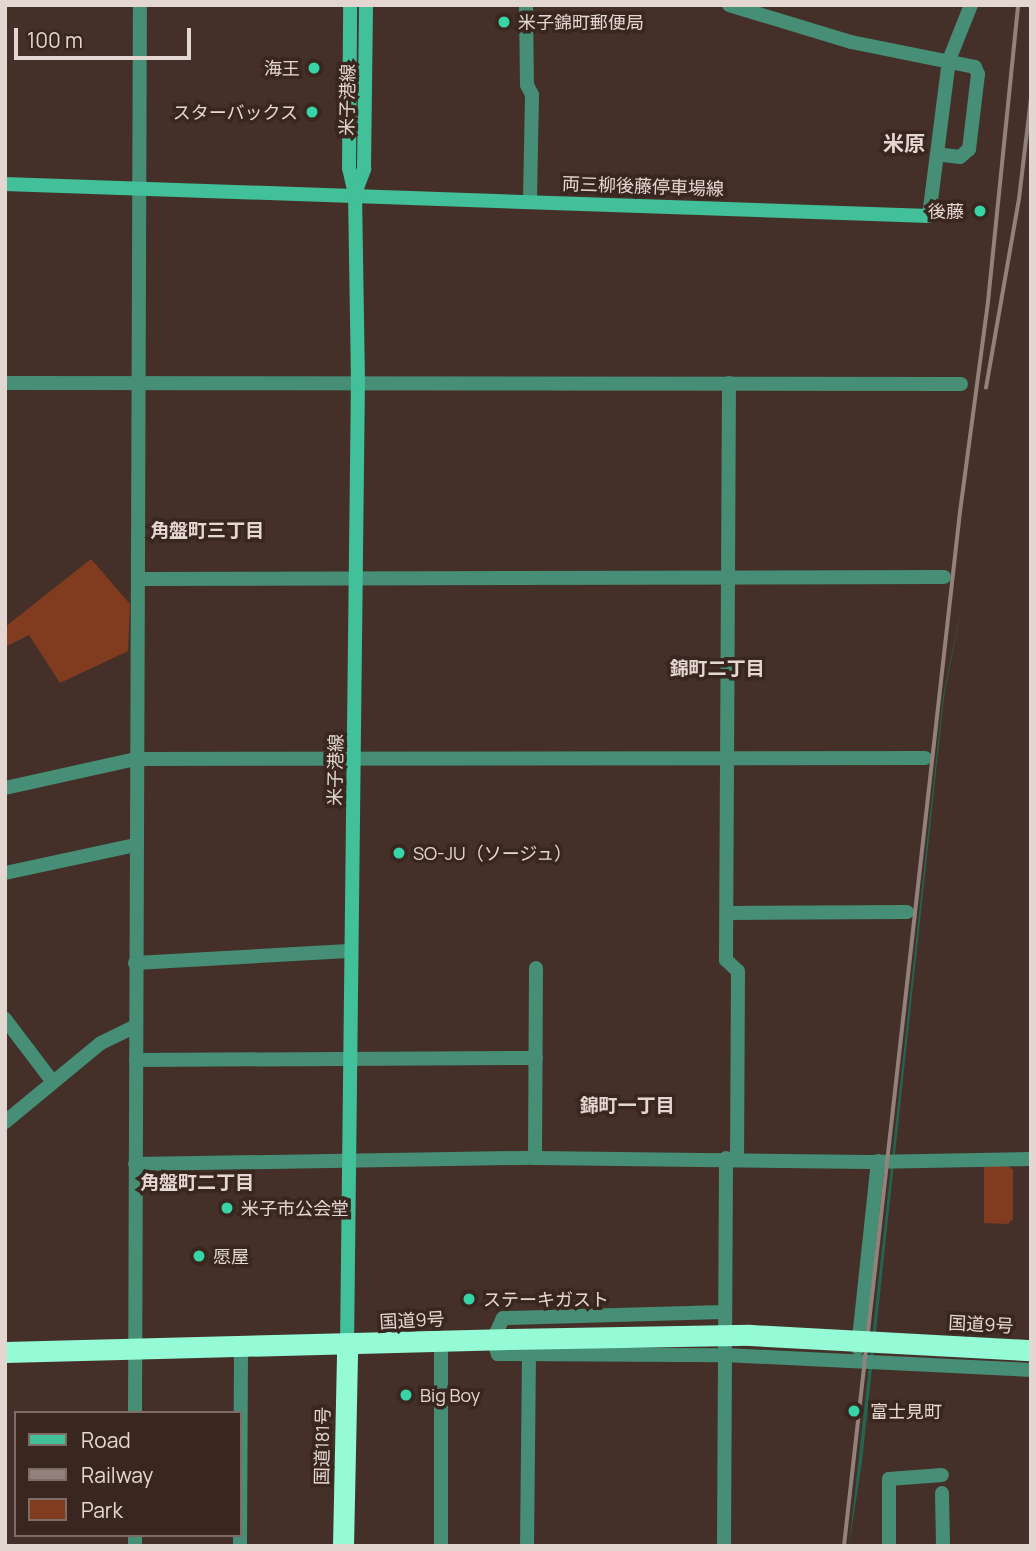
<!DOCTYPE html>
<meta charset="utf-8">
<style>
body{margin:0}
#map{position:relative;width:1036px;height:1551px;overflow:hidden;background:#443028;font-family:Manrope,"Noto Sans JP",sans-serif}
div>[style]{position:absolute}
.green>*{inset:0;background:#813c20}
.water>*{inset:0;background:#236550}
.street>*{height:14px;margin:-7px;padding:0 7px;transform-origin:7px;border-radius:7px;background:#468e75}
.secondary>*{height:14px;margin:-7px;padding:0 7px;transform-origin:7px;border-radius:7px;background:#41c099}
.highway>*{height:21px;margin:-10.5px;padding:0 10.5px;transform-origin:10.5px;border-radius:10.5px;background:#94fbd6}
.rail>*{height:3.5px;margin:-1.75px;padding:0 1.75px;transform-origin:1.75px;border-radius:1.75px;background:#93827c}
.highway-bridge>*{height:21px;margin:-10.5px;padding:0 10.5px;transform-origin:10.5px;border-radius:10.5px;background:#94fbd6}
.dots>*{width:19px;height:19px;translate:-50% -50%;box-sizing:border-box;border:4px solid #39261e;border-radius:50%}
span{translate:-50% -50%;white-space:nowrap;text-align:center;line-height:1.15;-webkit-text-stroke:7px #39261e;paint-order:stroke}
.poi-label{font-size:18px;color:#e4d7d2}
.left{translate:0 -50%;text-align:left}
.right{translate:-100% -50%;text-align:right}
.street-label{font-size:18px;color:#e4d7d2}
.neighbourhood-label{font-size:19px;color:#e4d7d2;font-weight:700}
.quarter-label{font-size:21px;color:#e4d7d2;font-weight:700}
.frame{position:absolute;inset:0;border:7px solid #e4d7d2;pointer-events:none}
.legend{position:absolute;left:14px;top:1411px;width:228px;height:126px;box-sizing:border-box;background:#39261e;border:2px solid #7d6d66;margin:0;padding:9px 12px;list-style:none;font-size:21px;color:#e4d7d2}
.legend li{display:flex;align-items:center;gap:14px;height:35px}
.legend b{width:35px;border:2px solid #7d6d66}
.scale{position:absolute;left:14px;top:28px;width:177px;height:32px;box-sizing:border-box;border:4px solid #e4d7d2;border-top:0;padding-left:9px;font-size:21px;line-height:24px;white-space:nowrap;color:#e4d7d2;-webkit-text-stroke:5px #39261e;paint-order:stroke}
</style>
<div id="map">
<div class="green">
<div style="clip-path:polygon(91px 559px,130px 604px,128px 651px,60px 683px,29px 635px,5px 647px,5px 627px)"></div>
<div style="clip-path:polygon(984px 1164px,1006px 1164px,1013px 1170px,1013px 1219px,1008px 1224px,984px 1223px)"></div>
</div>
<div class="water">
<div style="clip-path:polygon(965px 588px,944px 697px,862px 1462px,849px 1546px,943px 697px)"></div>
</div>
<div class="street">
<div style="left:526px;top:5px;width:80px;rotate:89.3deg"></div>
<div style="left:527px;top:85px;width:11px;rotate:63deg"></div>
<div style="left:532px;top:95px;width:107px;rotate:91.1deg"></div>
<div style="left:729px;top:5px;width:127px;rotate:16.9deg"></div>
<div style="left:851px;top:42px;width:126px;rotate:11.4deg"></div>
<div style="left:975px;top:67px;width:8px;rotate:67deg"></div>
<div style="left:978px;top:74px;width:76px;rotate:96.8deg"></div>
<div style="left:969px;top:149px;width:12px;rotate:138deg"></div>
<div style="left:960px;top:157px;width:23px;rotate:-173deg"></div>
<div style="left:929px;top:216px;width:157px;rotate:-82.7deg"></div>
<div style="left:949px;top:60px;width:59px;rotate:-68.2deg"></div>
<div style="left:5px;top:383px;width:956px;rotate:0.06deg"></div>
<div style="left:729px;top:383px;width:577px;rotate:90.3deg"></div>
<div style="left:726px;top:960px;width:16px;rotate:43deg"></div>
<div style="left:738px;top:971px;width:188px;rotate:90.3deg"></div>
<div style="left:138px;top:579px;width:806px;rotate:-0.14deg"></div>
<div style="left:5px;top:788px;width:134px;rotate:-12.5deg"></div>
<div style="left:136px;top:759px;width:789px;rotate:-0.07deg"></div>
<div style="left:5px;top:873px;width:134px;rotate:-12.1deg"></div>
<div style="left:727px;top:913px;width:180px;rotate:-0.3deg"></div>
<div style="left:135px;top:963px;width:214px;rotate:-3.2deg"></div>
<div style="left:5px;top:1019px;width:78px;rotate:52.8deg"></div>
<div style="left:136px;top:1060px;width:400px;rotate:-0.3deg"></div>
<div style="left:5px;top:1122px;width:124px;rotate:-39.5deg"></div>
<div style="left:101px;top:1043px;width:39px;rotate:-26deg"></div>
<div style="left:535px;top:1158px;width:190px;rotate:-89.7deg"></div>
<div style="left:135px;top:1164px;width:400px;rotate:-0.9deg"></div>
<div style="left:535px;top:1158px;width:334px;rotate:0.7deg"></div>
<div style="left:869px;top:1162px;width:162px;rotate:-1.1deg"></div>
<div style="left:724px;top:1312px;width:221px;rotate:178.4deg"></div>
<div style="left:503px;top:1318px;width:23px;rotate:115deg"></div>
<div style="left:493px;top:1339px;width:16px;rotate:72deg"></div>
<div style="left:498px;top:1354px;width:227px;rotate:0.3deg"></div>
<div style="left:725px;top:1355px;width:306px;rotate:2.8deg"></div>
<div style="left:858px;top:1348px;width:188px;rotate:-83.9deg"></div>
<div style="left:135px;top:1413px;width:1408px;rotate:-89.8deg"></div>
<div style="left:942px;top:1493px;width:53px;rotate:88.9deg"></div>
<div style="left:135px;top:1546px;width:11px;rotate:-90deg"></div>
<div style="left:240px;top:1546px;width:198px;rotate:-89.7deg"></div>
<div style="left:441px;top:1546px;width:204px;rotate:-90deg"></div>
<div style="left:527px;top:1546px;width:192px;rotate:-89.4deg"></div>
<div style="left:724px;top:1546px;width:388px;rotate:-89.7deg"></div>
<div style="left:889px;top:1546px;width:67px;rotate:-90deg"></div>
<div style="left:889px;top:1479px;width:53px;rotate:-4.3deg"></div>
</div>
<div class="secondary">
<div style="left:5px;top:184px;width:925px;rotate:1.98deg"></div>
<div style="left:355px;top:193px;width:26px;rotate:-69deg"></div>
<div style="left:364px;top:169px;width:164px;rotate:-89.3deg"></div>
<div style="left:347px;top:1347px;width:964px;rotate:-89.35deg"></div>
<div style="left:358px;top:383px;width:189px;rotate:-90.9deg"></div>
<div style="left:355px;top:194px;width:27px;rotate:-103deg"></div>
<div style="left:349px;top:168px;width:163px;rotate:-89.6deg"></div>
</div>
<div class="highway">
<div style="left:5px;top:1352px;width:505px;rotate:-1.47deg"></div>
<div style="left:343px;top:1546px;width:199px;rotate:-88.8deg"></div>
</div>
<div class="rail">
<div style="left:986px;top:388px;width:192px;rotate:-80.1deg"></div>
<div style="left:1019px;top:199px;width:102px;rotate:-83.2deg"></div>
<div style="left:844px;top:1546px;width:1040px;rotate:-83.6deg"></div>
<div style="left:960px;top:512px;width:212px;rotate:-82.4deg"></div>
<div style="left:988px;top:302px;width:299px;rotate:-84.2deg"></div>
</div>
<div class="highway-bridge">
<div style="left:510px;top:1339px;width:240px;rotate:-1deg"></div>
<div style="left:750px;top:1335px;width:281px;rotate:3.1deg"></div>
</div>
<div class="dots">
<div style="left:504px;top:22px;background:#36d4a7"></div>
<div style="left:314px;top:68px;background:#36d4a7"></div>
<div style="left:312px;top:112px;background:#36d4a7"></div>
<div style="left:980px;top:211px;background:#36d4a7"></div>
<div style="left:399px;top:853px;background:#36d4a7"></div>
<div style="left:227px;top:1208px;background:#36d4a7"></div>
<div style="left:199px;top:1256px;background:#36d4a7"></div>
<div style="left:469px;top:1299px;background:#36d4a7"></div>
<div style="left:406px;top:1395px;background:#36d4a7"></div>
<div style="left:854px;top:1411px;background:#36d4a7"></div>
</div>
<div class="poi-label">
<span class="left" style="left:518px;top:22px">米子錦町郵便局</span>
<span class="right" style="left:300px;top:68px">海王</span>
<span class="right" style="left:298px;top:112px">スターバックス</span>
<span class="right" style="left:964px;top:211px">後藤</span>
<span class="left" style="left:413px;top:853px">SO-JU（ソージュ）</span>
<span class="left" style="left:241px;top:1208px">米子市公会堂</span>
<span class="left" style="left:213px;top:1256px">愿屋</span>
<span class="left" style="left:483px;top:1299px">ステーキガスト</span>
<span class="left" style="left:420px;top:1395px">Big Boy</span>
<span class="left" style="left:870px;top:1411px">富士見町</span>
</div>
<div class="street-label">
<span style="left:347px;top:100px;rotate:-89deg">米子港線</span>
<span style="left:643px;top:186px;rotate:2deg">両三柳後藤停車場線</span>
<span style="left:335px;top:770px;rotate:-89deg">米子港線</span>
<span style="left:412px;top:1320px;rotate:-3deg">国道9号</span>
<span style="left:981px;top:1324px;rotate:3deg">国道9号</span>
<span style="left:322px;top:1446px;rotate:-89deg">国道181号</span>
</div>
<div class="neighbourhood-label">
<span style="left:207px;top:531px">角盤町三丁目</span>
<span style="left:717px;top:669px">錦町二丁目</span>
<span style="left:627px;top:1106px">錦町一丁目</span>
<span style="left:197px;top:1183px">角盤町二丁目</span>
</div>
<div class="quarter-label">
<span style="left:904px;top:143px">米原</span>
</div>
<div class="frame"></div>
<ul class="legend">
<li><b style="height:9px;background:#41c099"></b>Road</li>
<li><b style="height:9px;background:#93827c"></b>Railway</li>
<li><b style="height:19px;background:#813c20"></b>Park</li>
</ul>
<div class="scale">100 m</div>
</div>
